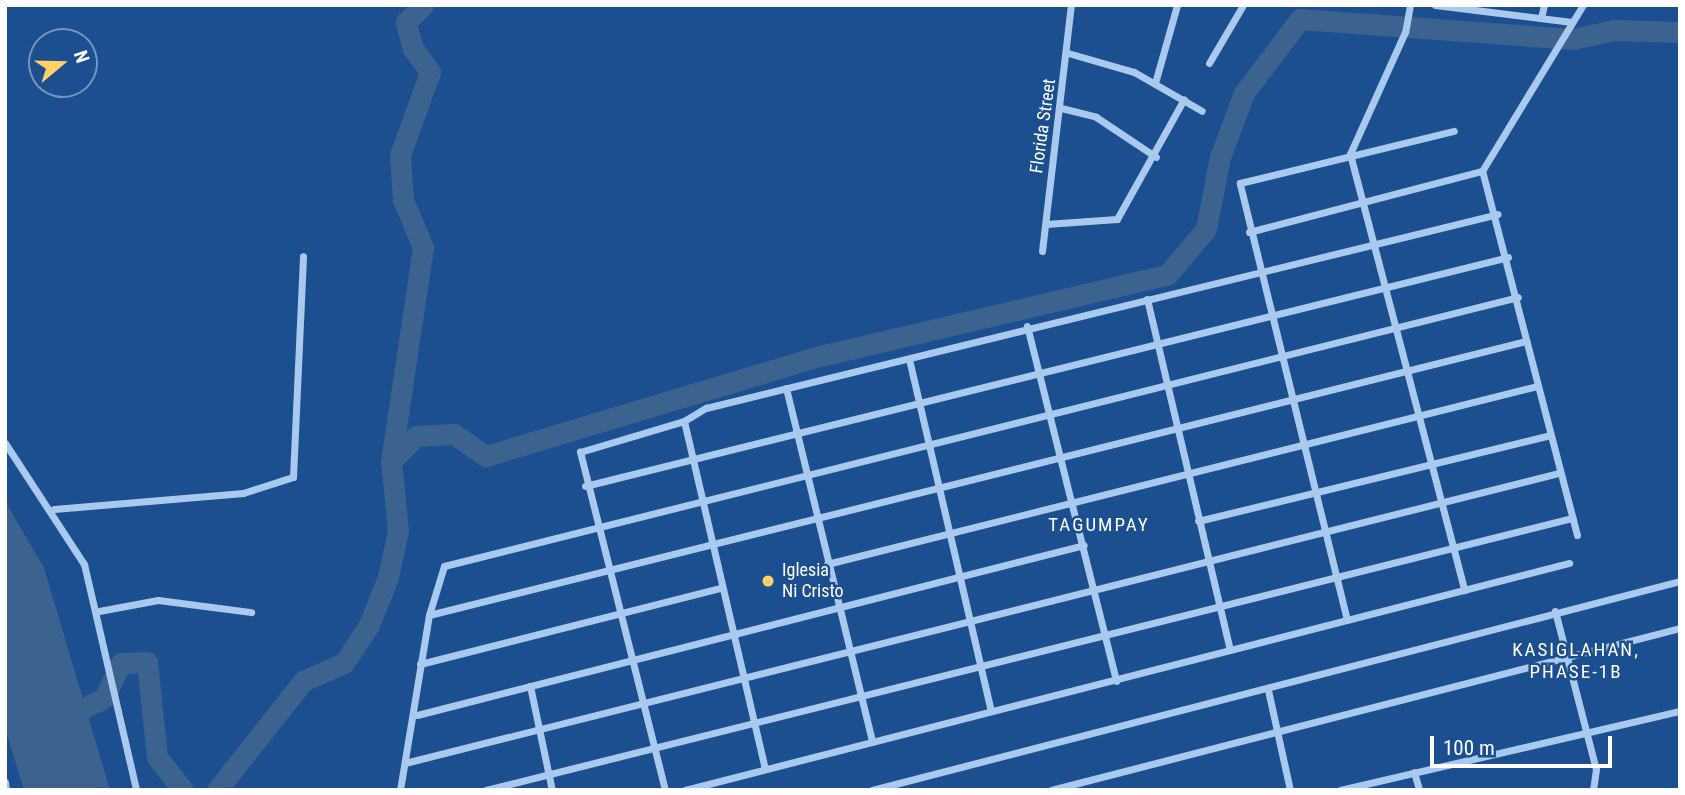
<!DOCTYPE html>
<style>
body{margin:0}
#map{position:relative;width:1685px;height:795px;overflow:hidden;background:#1b4f8f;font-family:"Roboto Condensed",sans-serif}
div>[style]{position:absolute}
.water>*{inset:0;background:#3c6290}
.river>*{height:21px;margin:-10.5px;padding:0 10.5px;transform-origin:10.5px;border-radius:10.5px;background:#3c6290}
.street>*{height:7px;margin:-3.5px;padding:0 3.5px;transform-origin:3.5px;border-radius:3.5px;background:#a9c9ee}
.dots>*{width:19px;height:19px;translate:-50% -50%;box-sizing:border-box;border:4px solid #1b4f8f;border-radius:50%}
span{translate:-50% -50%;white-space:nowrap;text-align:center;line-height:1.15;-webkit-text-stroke:5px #1b4f8f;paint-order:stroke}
.street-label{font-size:18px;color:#fff}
.poi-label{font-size:18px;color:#fff}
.left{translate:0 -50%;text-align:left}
.neighbourhood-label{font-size:19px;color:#fff;letter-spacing:2px}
.frame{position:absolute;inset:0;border:7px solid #fff;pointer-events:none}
.north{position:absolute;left:28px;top:28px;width:70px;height:70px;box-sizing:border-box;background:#1b4f8f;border:2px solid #7695bc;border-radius:50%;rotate:71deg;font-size:19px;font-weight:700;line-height:28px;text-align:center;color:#fff}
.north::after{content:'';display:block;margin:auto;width:24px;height:32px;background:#ffd166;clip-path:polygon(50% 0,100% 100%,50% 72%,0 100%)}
.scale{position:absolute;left:1430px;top:736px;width:182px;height:32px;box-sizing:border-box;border:4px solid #fff;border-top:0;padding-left:9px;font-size:21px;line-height:24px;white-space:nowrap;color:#fff;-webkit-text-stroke:5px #1b4f8f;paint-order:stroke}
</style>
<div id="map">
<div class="water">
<div style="clip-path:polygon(5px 501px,44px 568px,110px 790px,24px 790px,5px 728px)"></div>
</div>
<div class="river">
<div style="left:391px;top:461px;width:35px;rotate:-45deg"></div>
<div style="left:416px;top:436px;width:38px;rotate:-3deg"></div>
<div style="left:454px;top:434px;width:39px;rotate:35deg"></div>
<div style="left:486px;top:456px;width:340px;rotate:-16.7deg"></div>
<div style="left:812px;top:358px;width:365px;rotate:-13.2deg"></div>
<div style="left:1167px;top:275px;width:60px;rotate:-49.7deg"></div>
<div style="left:1206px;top:229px;width:73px;rotate:-79deg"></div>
<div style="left:1220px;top:157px;width:68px;rotate:-69.4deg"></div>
<div style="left:1244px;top:93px;width:93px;rotate:-52.9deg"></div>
<div style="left:1300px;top:19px;width:274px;rotate:4.2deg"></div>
<div style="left:1573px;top:39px;width:42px;rotate:-12.4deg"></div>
<div style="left:1614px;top:30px;width:66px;rotate:1.7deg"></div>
<div style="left:60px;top:720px;width:49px;rotate:-26.6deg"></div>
<div style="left:104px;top:698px;width:39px;rotate:-64deg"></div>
<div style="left:121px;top:663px;width:26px;rotate:-2deg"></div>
<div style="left:147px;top:662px;width:96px;rotate:84deg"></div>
<div style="left:157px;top:757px;width:42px;rotate:51.8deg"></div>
<div style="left:217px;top:790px;width:139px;rotate:-51.7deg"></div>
<div style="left:303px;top:681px;width:45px;rotate:-23.7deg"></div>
<div style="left:344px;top:663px;width:45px;rotate:-56.7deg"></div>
<div style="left:369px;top:625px;width:52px;rotate:-68.4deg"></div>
<div style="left:388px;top:577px;width:47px;rotate:-77.7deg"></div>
<div style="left:398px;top:531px;width:70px;rotate:-95.7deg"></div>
<div style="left:391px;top:461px;width:216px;rotate:-81.5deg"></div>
<div style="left:423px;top:247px;width:51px;rotate:-113.1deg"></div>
<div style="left:403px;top:200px;width:45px;rotate:-93.8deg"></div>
<div style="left:400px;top:155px;width:88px;rotate:-70.1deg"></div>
<div style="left:430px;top:72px;width:29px;rotate:-126deg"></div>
<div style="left:413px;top:49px;width:28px;rotate:-105deg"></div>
<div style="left:406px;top:22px;width:24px;rotate:-45deg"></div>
</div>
<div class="street">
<div style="left:1410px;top:5px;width:27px;rotate:100deg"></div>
<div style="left:1405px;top:32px;width:134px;rotate:114.3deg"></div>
<div style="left:1350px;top:154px;width:451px;rotate:75.3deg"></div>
<div style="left:1435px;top:5px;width:138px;rotate:7.1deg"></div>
<div style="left:1541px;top:18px;width:13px;rotate:-77deg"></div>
<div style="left:1068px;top:53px;width:69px;rotate:16.1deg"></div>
<div style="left:1134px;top:72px;width:78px;rotate:29.8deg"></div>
<div style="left:1209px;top:63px;width:67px;rotate:-59.6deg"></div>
<div style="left:1155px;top:83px;width:81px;rotate:-74.2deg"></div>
<div style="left:1061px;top:108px;width:36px;rotate:14deg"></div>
<div style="left:1096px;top:117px;width:72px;rotate:33.7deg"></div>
<div style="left:1046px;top:224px;width:71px;rotate:-4deg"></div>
<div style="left:1117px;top:219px;width:137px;rotate:-60.8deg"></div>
<div style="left:1249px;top:232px;width:241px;rotate:-14.7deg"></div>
<div style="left:1042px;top:251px;width:248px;rotate:-83.3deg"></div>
<div style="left:1147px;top:299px;width:360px;rotate:76.7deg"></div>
<div style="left:1027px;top:326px;width:366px;rotate:75.9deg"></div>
<div style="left:909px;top:359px;width:361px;rotate:76.9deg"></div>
<div style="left:786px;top:388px;width:364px;rotate:76.3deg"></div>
<div style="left:684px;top:421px;width:357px;rotate:76.9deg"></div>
<div style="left:5px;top:443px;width:145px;rotate:56.9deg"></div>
<div style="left:84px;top:564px;width:232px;rotate:77deg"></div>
<div style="left:585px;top:486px;width:951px;rotate:-13.93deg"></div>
<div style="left:54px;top:509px;width:190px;rotate:-4.8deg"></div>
<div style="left:243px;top:493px;width:52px;rotate:-17.7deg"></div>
<div style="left:293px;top:477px;width:221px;rotate:-87.4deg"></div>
<div style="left:1198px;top:521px;width:362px;rotate:-13.7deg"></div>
<div style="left:1577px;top:535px;width:376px;rotate:-104.6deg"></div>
<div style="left:1482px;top:171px;width:194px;rotate:-58.7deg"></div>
<div style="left:827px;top:564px;width:732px;rotate:-14.07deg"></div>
<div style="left:99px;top:611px;width:60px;rotate:-10.6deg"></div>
<div style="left:158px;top:600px;width:94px;rotate:7.4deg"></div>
<div style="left:1555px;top:611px;width:163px;rotate:75.5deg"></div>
<div style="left:1596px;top:769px;width:21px;rotate:98deg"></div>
<div style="left:429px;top:615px;width:1131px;rotate:-14.02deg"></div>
<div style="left:1347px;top:620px;width:450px;rotate:-103.8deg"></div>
<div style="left:1240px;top:183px;width:220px;rotate:-13.7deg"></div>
<div style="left:420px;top:664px;width:309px;rotate:-14.2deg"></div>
<div style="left:530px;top:686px;width:106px;rotate:78.1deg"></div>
<div style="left:1268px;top:690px;width:102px;rotate:77.6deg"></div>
<div style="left:417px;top:715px;width:688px;rotate:-14.3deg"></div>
<div style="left:405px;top:763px;width:1190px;rotate:-14.11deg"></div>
<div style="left:1414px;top:772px;width:19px;rotate:74deg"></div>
<div style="left:5px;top:782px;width:8px;rotate:83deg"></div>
<div style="left:400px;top:790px;width:177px;rotate:-80.6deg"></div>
<div style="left:429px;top:615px;width:51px;rotate:-73deg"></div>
<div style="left:444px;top:566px;width:1107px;rotate:-14.06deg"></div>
<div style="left:486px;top:790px;width:1120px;rotate:-14.06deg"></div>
<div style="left:665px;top:790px;width:349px;rotate:-104.1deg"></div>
<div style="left:580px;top:452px;width:109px;rotate:-16.6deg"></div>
<div style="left:684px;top:421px;width:26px;rotate:-31deg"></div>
<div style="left:706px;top:408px;width:815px;rotate:-13.76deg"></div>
<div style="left:685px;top:790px;width:913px;rotate:-14.4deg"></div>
<div style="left:872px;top:790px;width:835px;rotate:-14.5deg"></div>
<div style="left:1051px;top:790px;width:650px;rotate:-14.44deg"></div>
<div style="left:1340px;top:790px;width:349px;rotate:-13.1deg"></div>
</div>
<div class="dots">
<div style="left:768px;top:581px;background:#ffd166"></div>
</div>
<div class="street-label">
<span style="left:1043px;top:126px;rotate:-82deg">Florida Street</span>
</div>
<div class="poi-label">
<span class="left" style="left:782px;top:581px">Iglesia<br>Ni Cristo</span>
</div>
<div class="neighbourhood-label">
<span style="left:1099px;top:525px">TAGUMPAY</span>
<span style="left:1576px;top:661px">KASIGLAHAN,<br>PHASE-1B</span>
</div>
<div class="frame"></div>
<div class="north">N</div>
<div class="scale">100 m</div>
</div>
